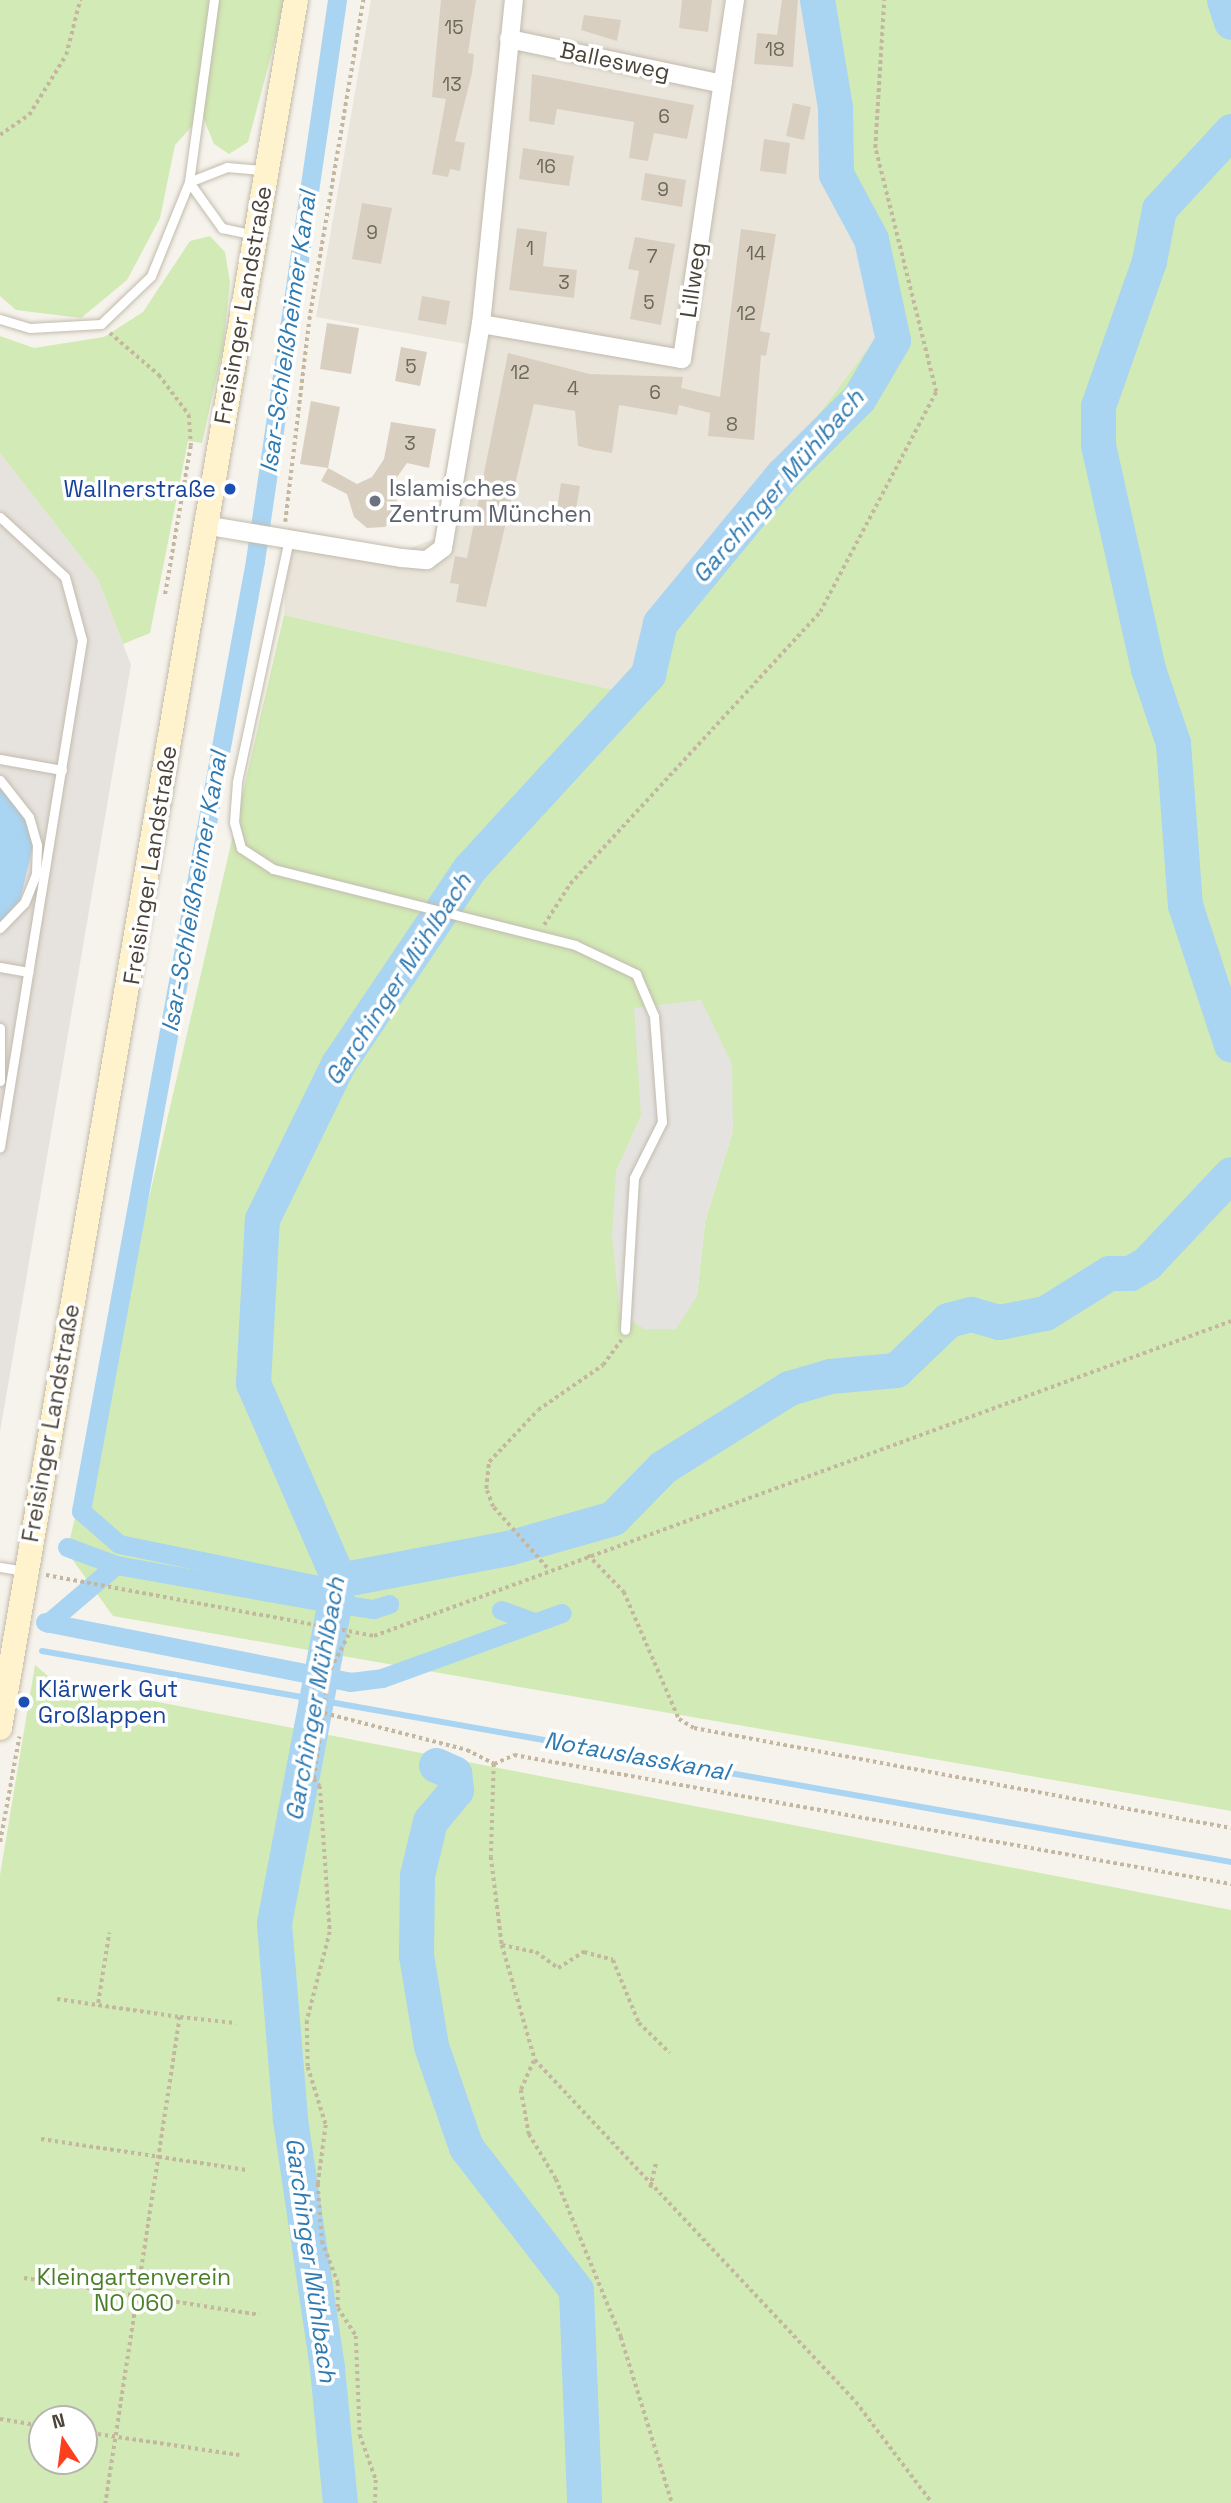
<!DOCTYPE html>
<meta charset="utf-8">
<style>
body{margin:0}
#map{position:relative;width:1231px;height:2503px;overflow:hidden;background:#f6f3ec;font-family:"Space Grotesk",sans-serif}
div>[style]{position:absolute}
.residential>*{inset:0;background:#eae5da}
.industrial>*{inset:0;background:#e6e2dd}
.green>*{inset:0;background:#d2eab5}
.parking>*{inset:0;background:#e5e3e0}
.water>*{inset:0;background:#a9d4f2}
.stream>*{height:6px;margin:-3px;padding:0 3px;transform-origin:3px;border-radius:3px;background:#a9d4f2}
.canal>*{height:19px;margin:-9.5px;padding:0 9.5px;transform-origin:9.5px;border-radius:9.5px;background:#a9d4f2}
.river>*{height:35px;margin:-17.5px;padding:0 17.5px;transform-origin:17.5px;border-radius:17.5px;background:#a9d4f2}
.building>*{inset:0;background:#d8cfc1}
.path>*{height:3.5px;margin-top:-1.75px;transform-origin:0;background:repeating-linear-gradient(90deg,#c4b79f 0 3.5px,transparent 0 7px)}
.roads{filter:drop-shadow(0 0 2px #c2bbae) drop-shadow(0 0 2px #c2bbae)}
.service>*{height:9px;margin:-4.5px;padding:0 4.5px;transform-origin:4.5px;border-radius:4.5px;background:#fff}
.minor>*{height:18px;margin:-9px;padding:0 9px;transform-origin:9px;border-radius:9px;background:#fff}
.secondary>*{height:24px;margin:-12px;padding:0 12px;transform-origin:12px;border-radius:12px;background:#fff3cd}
.dots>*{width:19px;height:19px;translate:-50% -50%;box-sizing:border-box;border:4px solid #fff;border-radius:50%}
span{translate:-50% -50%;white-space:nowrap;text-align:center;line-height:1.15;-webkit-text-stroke:7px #fff;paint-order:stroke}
.number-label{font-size:19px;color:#6e675b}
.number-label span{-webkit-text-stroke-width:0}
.street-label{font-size:23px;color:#4b4439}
.worship-label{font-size:23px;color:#5b616d}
.left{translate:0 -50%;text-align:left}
.transit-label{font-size:23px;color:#164399}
.right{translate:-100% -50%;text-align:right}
.park-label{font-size:23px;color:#4a7f2a}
.water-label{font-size:24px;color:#2e7ab2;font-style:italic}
.north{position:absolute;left:28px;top:2405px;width:70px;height:70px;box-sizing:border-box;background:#fff;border:2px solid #b7b4b0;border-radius:50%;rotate:347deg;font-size:19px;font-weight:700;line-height:28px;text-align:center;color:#4b4439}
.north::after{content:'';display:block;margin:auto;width:24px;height:32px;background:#fc3f1d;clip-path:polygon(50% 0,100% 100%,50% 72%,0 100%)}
</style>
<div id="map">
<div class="residential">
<div style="clip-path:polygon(371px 0,823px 0,811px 22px,886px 324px,614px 690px,284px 615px,288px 528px,403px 551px,434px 539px,467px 344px,316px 317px)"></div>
</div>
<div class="industrial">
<div style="clip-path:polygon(0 453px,98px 579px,131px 665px,0 1432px)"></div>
</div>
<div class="green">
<div style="clip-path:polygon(0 0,286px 0,248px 142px,229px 154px,214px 144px,202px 115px,175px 145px,160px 218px,127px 280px,81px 318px,16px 310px,0 296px)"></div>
<div style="clip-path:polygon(evenodd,823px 0,1231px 0,1231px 1811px,113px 1616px,67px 1552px,284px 615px,614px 690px,886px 324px,811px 22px,823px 0,641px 1116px,733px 1130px,705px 1222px,697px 1296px,616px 1172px,641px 1116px)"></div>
<div style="clip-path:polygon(210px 236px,225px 252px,230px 282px,223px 348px,202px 443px,188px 441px,150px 633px,123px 644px,98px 579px,0 453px,0 336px,34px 348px,104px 337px,143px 312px,190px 241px)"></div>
<div style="clip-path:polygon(evenodd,35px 1665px,55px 1682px,1231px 1910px,1231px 2503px,0 2503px,0 1875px,35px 1665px,42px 2419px,84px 2419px,84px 2461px,42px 2461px,42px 2419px)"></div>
</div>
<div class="parking">
<div style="clip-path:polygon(701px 1000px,732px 1064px,733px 1130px,705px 1222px,697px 1296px,676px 1329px,645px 1329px,620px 1315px,612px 1236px,616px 1172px,641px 1116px,634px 1008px)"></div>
</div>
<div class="water">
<div style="clip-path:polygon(0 785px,27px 819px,33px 846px,20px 900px,0 922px)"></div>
</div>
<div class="stream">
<div style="left:333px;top:1618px;width:24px;rotate:-28deg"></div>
<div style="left:42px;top:1651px;width:1208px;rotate:10.06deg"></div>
<div style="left:325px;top:1661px;width:21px;rotate:61deg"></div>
</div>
<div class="canal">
<div style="left:337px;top:0;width:567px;rotate:98.32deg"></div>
<div style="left:255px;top:561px;width:966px;rotate:100.38deg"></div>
<div style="left:81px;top:1511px;width:50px;rotate:41deg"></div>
<div style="left:119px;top:1544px;width:224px;rotate:11.6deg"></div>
<div style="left:67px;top:1547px;width:52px;rotate:20.2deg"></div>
<div style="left:116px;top:1565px;width:202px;rotate:10deg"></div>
<div style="left:315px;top:1600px;width:59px;rotate:8.8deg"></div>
<div style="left:373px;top:1609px;width:17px;rotate:-17deg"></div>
<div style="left:501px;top:1610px;width:35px;rotate:20deg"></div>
<div style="left:45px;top:1622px;width:311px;rotate:11.1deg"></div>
<div style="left:350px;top:1682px;width:32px;rotate:-7deg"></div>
<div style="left:382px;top:1678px;width:191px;rotate:-19.9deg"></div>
<div style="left:48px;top:1623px;width:89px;rotate:-40.5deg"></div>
</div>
<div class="river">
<div style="left:1224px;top:0;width:23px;rotate:72deg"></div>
<div style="left:1231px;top:131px;width:106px;rotate:132.7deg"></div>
<div style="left:1159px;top:209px;width:53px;rotate:100.9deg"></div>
<div style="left:1149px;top:261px;width:154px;rotate:109.4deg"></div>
<div style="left:1098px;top:406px;width:39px;rotate:90deg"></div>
<div style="left:1098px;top:445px;width:230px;rotate:77.4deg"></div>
<div style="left:1148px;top:669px;width:78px;rotate:71.3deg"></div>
<div style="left:1173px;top:743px;width:162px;rotate:85.8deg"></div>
<div style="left:1185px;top:905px;width:147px;rotate:71.8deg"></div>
<div style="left:339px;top:1580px;width:172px;rotate:-10.7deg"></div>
<div style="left:508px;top:1548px;width:109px;rotate:-15.9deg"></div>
<div style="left:613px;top:1518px;width:71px;rotate:-45.6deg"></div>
<div style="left:663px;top:1467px;width:149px;rotate:-32.1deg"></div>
<div style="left:789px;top:1388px;width:43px;rotate:-16.3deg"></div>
<div style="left:830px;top:1376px;width:66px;rotate:-5.2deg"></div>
<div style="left:896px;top:1370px;width:72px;rotate:-43.9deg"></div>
<div style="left:948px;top:1320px;width:24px;rotate:-15deg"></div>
<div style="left:971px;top:1314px;width:29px;rotate:16deg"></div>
<div style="left:999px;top:1322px;width:47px;rotate:-11.1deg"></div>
<div style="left:1045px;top:1313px;width:75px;rotate:-32deg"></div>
<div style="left:1109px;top:1273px;width:21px"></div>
<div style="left:1130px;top:1273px;width:20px;rotate:-30deg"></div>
<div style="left:1147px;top:1263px;width:122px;rotate:-46.7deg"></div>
<div style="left:436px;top:1765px;width:20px;rotate:24deg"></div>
<div style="left:454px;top:1773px;width:17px;rotate:83deg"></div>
<div style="left:456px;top:1790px;width:40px;rotate:130deg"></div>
<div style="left:430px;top:1821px;width:56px;rotate:103.5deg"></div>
<div style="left:417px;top:1875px;width:80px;rotate:90.7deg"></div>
<div style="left:416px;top:1955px;width:92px;rotate:80.6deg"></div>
<div style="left:431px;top:2046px;width:107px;rotate:70.9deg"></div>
<div style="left:466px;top:2147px;width:180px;rotate:52.4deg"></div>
<div style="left:576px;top:2290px;width:213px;rotate:87.8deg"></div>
<div style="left:340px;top:2503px;width:137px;rotate:-95.5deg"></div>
<div style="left:327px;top:2367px;width:252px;rotate:-98.5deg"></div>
<div style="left:290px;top:2118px;width:196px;rotate:-94.7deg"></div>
<div style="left:274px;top:1923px;width:349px;rotate:-79.3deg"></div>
<div style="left:339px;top:1580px;width:215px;rotate:-113.6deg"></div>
<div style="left:253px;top:1383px;width:164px;rotate:-86.9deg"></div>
<div style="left:262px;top:1219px;width:173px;rotate:-63.9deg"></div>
<div style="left:338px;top:1064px;width:235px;rotate:-56.1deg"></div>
<div style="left:469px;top:869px;width:265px;rotate:-47.4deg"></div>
<div style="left:648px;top:674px;width:52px;rotate:-76.8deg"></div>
<div style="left:660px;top:623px;width:193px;rotate:-50.5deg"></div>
<div style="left:783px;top:474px;width:107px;rotate:-45deg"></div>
<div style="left:859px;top:398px;width:67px;rotate:-59.6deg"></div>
<div style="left:893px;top:340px;width:103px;rotate:-102.3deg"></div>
<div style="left:871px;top:239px;width:74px;rotate:-118.3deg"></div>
<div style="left:836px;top:174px;width:67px;rotate:-90.9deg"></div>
<div style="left:835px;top:107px;width:109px;rotate:-99.5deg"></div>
</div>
<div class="building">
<div style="clip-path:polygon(441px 0,476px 0,468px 53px,474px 54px,472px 73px,455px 141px,465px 143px,460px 171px,450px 169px,448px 177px,432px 174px,446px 99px,432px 97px)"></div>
<div style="clip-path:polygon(682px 0,712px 0,708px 32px,679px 28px)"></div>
<div style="clip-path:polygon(782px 0,798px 0,793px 67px,754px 64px,757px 33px,777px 35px)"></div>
<div style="clip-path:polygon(584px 15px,621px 20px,617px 41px,581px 30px)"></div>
<div style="clip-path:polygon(532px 74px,694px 105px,687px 139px,654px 133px,648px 161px,629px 158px,634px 122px,557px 109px,554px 125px,529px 121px)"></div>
<div style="clip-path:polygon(793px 103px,811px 107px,804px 140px,786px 136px)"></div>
<div style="clip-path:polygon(764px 139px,790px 143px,786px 174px,760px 171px)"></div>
<div style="clip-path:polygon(523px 148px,574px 156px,569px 186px,519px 179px)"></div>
<div style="clip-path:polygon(645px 173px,686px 180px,682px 207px,641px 200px)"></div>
<div style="clip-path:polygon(362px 203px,392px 208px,381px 264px,352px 259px)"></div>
<div style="clip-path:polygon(517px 228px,547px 232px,543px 266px,577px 270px,574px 298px,509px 290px)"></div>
<div style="clip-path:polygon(741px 229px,776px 234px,760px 331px,770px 333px,766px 356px,761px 355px,754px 440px,708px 436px,710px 413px,679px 405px,677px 415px,619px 405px,612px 453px,594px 450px,578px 446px,575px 411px,534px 404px,486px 607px,456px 602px,459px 584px,450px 583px,455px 556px,467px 558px,508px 353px,590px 374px,683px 377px,681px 388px,720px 397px)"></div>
<div style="clip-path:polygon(635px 237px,675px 244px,661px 325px,630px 319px,639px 271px,628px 269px)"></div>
<div style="clip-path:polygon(422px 296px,450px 301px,446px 325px,418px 320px)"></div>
<div style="clip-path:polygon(327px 323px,359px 328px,351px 374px,320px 369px)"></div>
<div style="clip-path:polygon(401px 347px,427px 352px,420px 386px,395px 381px)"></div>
<div style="clip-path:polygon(311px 401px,340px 407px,328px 468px,300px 464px)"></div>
<div style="clip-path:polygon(391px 422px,436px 429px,429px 468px,407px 463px,395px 480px,398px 516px,385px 527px,367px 528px,354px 517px,347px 494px,321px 481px,328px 468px,357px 484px,372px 477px,384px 459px)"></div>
<div style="clip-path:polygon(561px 483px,580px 486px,573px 526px,555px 523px)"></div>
</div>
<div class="path">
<div style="left:0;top:135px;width:35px;rotate:-35deg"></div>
<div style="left:29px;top:115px;width:70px;rotate:-58.3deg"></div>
<div style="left:66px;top:55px;width:57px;rotate:-75.7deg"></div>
<div style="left:110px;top:333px;width:65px;rotate:40.6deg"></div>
<div style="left:159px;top:375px;width:50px;rotate:53.1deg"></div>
<div style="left:189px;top:415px;width:31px;rotate:86deg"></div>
<div style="left:191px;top:446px;width:153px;rotate:99.8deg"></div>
<div style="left:285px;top:522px;width:203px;rotate:-83.2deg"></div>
<div style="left:309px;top:320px;width:325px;rotate:-80.4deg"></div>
<div style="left:544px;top:925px;width:49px;rotate:-57.6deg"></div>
<div style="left:570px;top:884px;width:369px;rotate:-47.4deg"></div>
<div style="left:820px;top:612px;width:249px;rotate:-62.2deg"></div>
<div style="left:936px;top:392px;width:252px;rotate:-104deg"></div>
<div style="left:875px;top:148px;width:148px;rotate:-86.5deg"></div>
<div style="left:588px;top:1555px;width:52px;rotate:45.8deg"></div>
<div style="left:624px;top:1592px;width:138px;rotate:66.6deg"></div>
<div style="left:679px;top:1719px;width:17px;rotate:31deg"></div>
<div style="left:694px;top:1728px;width:546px;rotate:10.55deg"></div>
<div style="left:547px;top:1568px;width:81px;rotate:-131.5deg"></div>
<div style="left:493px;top:1507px;width:19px;rotate:-111deg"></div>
<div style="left:486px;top:1489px;width:27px;rotate:-84deg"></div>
<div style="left:489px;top:1462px;width:71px;rotate:-46.7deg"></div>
<div style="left:538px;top:1410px;width:79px;rotate:-34.7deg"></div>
<div style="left:603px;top:1365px;width:31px;rotate:-54deg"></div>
<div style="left:46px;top:1575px;width:334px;rotate:10.5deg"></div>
<div style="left:374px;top:1636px;width:913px;rotate:-20.18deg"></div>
<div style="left:349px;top:1635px;width:41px;rotate:117.8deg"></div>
<div style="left:330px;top:1671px;width:109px;rotate:98.4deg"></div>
<div style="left:314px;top:1779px;width:9px;rotate:49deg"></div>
<div style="left:320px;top:1786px;width:146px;rotate:86.1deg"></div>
<div style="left:330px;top:1932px;width:92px;rotate:104.5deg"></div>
<div style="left:307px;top:2021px;width:46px;rotate:88.8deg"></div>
<div style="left:308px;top:2067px;width:61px;rotate:72.8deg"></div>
<div style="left:326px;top:2125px;width:60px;rotate:97.7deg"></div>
<div style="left:318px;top:2184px;width:57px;rotate:86deg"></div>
<div style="left:322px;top:2241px;width:45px;rotate:69.1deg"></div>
<div style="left:338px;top:2283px;width:25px;rotate:90deg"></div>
<div style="left:338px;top:2308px;width:33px;rotate:57deg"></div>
<div style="left:356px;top:2336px;width:99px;rotate:87.7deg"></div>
<div style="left:360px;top:2435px;width:48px;rotate:70.4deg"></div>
<div style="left:376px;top:2480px;width:23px;rotate:92deg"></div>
<div style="left:311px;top:1710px;width:66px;rotate:-79.5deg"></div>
<div style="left:323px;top:1645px;width:16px;rotate:-112deg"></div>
<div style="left:324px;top:1713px;width:148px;rotate:14.5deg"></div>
<div style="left:467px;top:1750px;width:30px;rotate:27deg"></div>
<div style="left:494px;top:1764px;width:93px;rotate:91.8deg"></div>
<div style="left:491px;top:1857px;width:89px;rotate:82.9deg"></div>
<div style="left:502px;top:1945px;width:120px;rotate:74deg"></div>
<div style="left:535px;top:2060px;width:469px;rotate:46.8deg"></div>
<div style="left:856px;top:2402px;width:126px;rotate:53deg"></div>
<div style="left:494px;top:1764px;width:22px;rotate:-24deg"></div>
<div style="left:514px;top:1755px;width:729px;rotate:10.2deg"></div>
<div style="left:0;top:1842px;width:107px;rotate:-79.7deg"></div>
<div style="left:502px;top:1945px;width:35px;rotate:12deg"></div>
<div style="left:536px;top:1952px;width:27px;rotate:36deg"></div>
<div style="left:558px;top:1968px;width:31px;rotate:-32deg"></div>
<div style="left:584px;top:1952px;width:30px;rotate:15deg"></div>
<div style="left:613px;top:1960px;width:68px;rotate:67.6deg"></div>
<div style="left:639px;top:2023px;width:43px;rotate:44.1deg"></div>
<div style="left:57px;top:1999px;width:124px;rotate:8.3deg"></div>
<div style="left:180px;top:2017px;width:492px;rotate:98.7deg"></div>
<div style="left:98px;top:2003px;width:71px;rotate:-81.1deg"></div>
<div style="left:180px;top:2017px;width:56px;rotate:6.1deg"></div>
<div style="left:534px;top:2061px;width:32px;rotate:114deg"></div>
<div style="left:521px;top:2090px;width:45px;rotate:79.7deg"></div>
<div style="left:529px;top:2134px;width:52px;rotate:59deg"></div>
<div style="left:556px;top:2179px;width:171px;rotate:67.6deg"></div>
<div style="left:621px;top:2337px;width:174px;rotate:72.9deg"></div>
<div style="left:41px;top:2139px;width:208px;rotate:8.6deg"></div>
<div style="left:650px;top:2188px;width:27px;rotate:-77deg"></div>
<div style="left:24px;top:2278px;width:238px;rotate:8.9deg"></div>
<div style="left:0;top:2419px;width:43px;rotate:9.5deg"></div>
<div style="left:84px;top:2432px;width:157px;rotate:8.4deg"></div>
</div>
<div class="roads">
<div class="service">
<div style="left:189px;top:182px;width:57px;rotate:54.3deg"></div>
<div style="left:222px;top:228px;width:33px;rotate:12deg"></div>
<div style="left:189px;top:182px;width:41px;rotate:-21.5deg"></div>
<div style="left:227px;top:167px;width:37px;rotate:5deg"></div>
<div style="left:0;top:319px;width:31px;rotate:17deg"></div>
<div style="left:30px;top:328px;width:71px;rotate:-3.2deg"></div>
<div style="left:101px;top:324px;width:69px;rotate:-43.8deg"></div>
<div style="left:151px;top:276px;width:101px;rotate:-68deg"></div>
<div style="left:189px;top:182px;width:184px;rotate:-82.2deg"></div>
<div style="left:0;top:517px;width:88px;rotate:42.7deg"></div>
<div style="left:65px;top:577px;width:65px;rotate:74.9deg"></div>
<div style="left:82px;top:640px;width:514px;rotate:99.19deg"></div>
<div style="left:289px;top:539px;width:249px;rotate:102.1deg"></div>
<div style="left:237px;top:782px;width:40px;rotate:94.3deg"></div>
<div style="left:234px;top:822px;width:27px;rotate:75deg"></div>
<div style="left:241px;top:848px;width:38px;rotate:33deg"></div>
<div style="left:273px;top:869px;width:311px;rotate:14.1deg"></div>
<div style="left:575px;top:945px;width:68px;rotate:25.4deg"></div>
<div style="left:636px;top:974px;width:46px;rotate:66.8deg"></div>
<div style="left:654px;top:1016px;width:106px;rotate:85.7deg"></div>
<div style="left:662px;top:1122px;width:63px;rotate:116.6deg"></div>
<div style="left:634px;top:1178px;width:152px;rotate:93.4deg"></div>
<div style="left:0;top:759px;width:63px;rotate:10.1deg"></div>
<div style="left:0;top:780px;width:47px;rotate:51.9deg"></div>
<div style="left:29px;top:817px;width:29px;rotate:74deg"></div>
<div style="left:37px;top:845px;width:29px;rotate:92deg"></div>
<div style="left:36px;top:874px;width:31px;rotate:112deg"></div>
<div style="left:24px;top:903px;width:35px;rotate:134deg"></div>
<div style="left:0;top:967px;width:29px;rotate:10deg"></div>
<div style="left:0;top:1028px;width:53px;rotate:90deg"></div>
<div style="left:0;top:1567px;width:25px;rotate:9deg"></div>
</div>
<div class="minor">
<div style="left:509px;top:39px;width:218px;rotate:11.9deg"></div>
<div style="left:481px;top:324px;width:204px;rotate:9.9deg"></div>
<div style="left:682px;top:359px;width:363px;rotate:-81.6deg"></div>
<div style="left:204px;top:525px;width:201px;rotate:9.5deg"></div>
<div style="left:402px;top:558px;width:25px;rotate:5deg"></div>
<div style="left:427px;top:560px;width:20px;rotate:-37deg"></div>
<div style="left:443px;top:548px;width:227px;rotate:-80.4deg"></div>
<div style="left:481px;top:324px;width:326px;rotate:-84.2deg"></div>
</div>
<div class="secondary">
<div style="left:0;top:1728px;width:1753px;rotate:-80.28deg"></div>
</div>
</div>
<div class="dots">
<div style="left:230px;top:489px;background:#1a4fb4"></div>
<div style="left:375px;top:501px;background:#6b7280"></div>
<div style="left:24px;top:1702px;background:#1a4fb4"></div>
</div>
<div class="number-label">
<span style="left:454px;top:28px">15</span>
<span style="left:775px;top:50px">18</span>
<span style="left:452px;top:85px">13</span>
<span style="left:664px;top:117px">6</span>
<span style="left:546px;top:167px">16</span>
<span style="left:663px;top:190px">9</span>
<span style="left:372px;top:233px">9</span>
<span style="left:530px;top:249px">1</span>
<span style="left:756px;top:254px">14</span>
<span style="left:652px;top:257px">7</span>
<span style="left:564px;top:283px">3</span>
<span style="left:649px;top:303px">5</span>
<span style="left:746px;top:314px">12</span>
<span style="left:411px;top:367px">5</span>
<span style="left:520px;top:373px">12</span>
<span style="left:573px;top:389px">4</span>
<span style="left:655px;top:393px">6</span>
<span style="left:732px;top:425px">8</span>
<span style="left:410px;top:444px">3</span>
</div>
<div class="street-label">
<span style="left:615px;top:61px;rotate:12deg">Ballesweg</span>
<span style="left:693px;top:280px;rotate:-82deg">Lillweg</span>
<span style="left:243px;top:305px;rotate:-80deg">Freisinger Landstraße</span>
<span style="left:150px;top:865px;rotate:-81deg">Freisinger Landstraße</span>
<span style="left:51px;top:1423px;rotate:-80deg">Freisinger Landstraße</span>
</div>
<div class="worship-label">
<span class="left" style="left:389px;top:501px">Islamisches<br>Zentrum München</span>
</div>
<div class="transit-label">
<span class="right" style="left:216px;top:489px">Wallnerstraße</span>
<span class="left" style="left:38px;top:1702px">Klärwerk Gut<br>Großlappen</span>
</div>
<div class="park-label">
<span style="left:134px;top:2290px">Kleingartenverein<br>NO 060</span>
</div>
<div class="water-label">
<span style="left:288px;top:332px;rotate:-82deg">Isar-Schleißheimer Kanal</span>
<span style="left:778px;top:486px;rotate:-49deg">Garchinger Mühlbach</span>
<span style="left:194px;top:892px;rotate:-80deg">Isar-Schleißheimer Kanal</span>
<span style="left:398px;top:979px;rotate:-57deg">Garchinger Mühlbach</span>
<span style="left:315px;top:1699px;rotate:-80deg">Garchinger Mühlbach</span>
<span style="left:637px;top:1756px;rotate:10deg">Notauslasskanal</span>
<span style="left:311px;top:2260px;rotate:82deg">Garchinger Mühlbach</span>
</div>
<div class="north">N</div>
</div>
